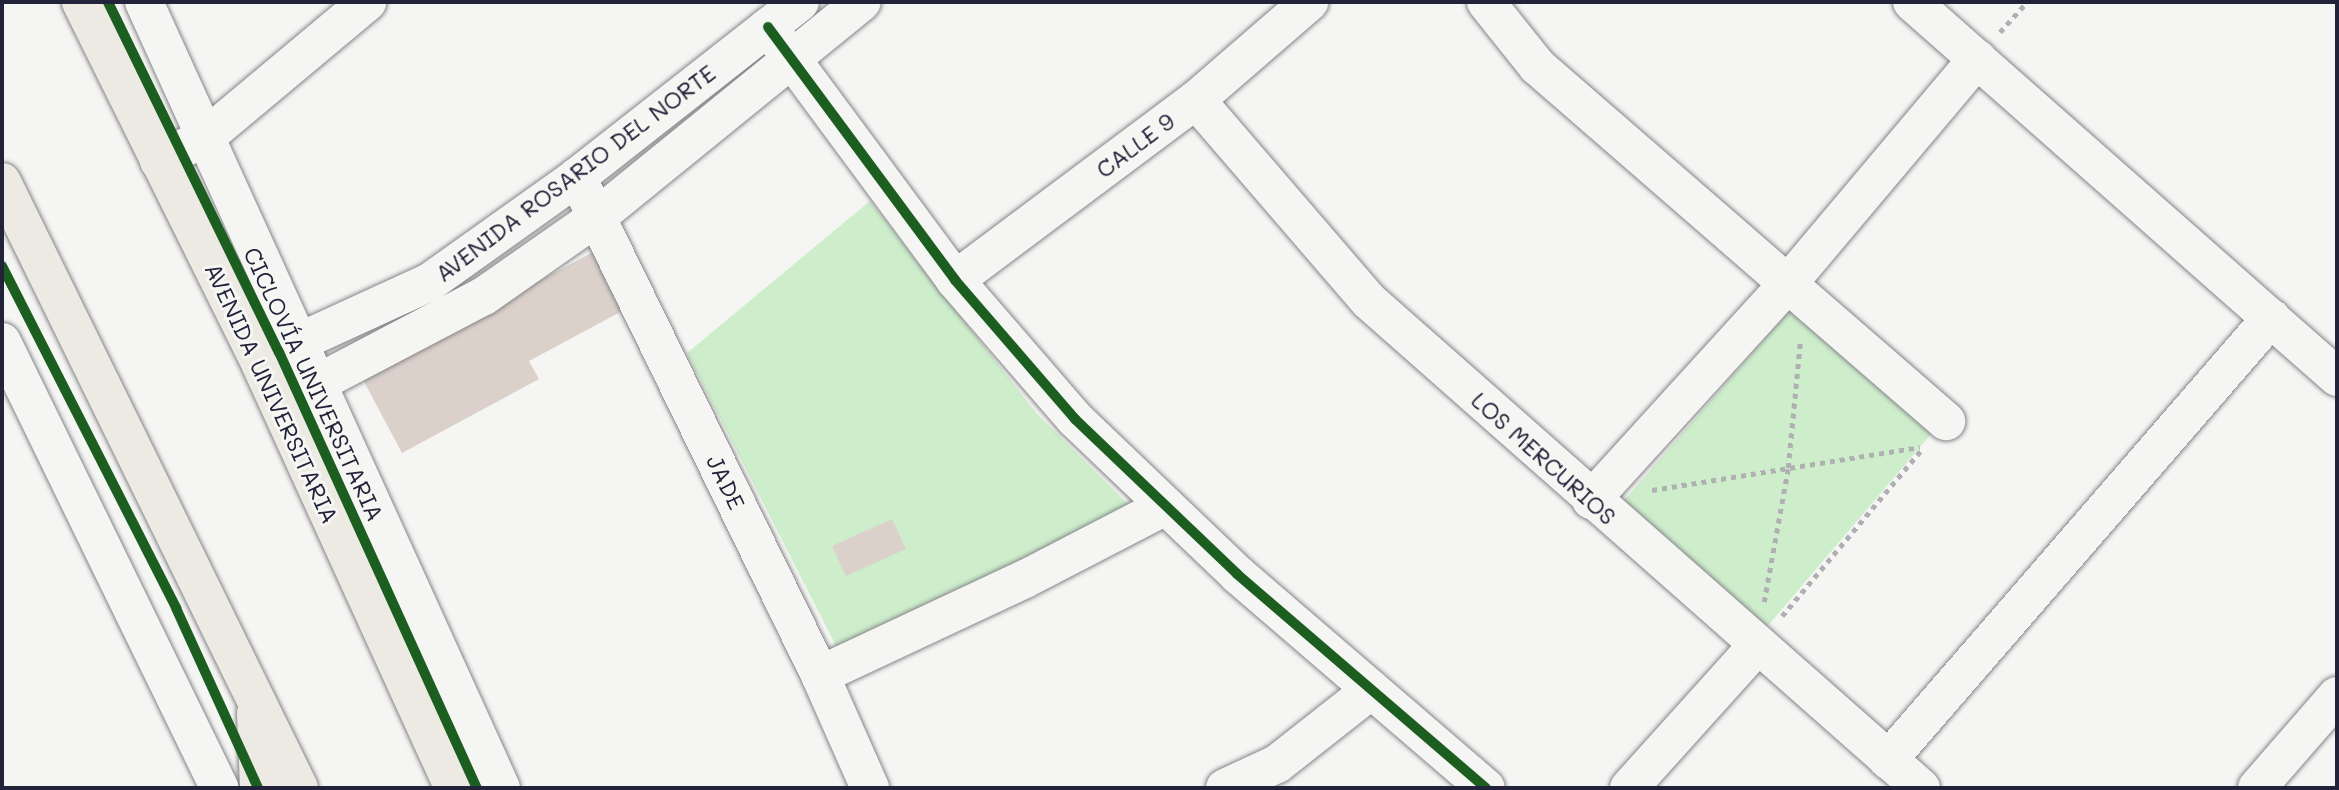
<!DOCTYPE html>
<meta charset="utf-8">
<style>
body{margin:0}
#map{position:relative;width:2339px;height:790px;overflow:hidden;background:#f5f5f3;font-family:Mali,sans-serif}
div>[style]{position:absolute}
.green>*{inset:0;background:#cdedcb}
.building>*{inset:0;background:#dbd1ca}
.path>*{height:4.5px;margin-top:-2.25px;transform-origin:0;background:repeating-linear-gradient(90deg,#b0b0b2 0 5px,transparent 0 10px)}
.roads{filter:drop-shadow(0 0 2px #858589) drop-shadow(0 0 2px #858589)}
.minor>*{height:38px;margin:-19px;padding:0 19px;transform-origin:19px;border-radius:19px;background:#f5f5f3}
.major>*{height:38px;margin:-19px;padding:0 19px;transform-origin:19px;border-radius:19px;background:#edeae4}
.cycleway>*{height:10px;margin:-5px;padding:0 5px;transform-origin:5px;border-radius:5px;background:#1b5e20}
span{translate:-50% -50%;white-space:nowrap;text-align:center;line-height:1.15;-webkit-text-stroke:6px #f6f6f2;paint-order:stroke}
.street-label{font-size:23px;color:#22223b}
.frame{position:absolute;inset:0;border:4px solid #22223b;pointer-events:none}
</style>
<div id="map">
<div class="green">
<div style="clip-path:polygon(870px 201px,1037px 414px,1132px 508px,839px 652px,687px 353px)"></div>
<div style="clip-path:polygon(1789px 311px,1932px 433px,1765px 629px,1620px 505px)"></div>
</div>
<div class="building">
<div style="clip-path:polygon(595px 251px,626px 309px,529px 361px,539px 379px,402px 453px,361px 376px)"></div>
<div style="clip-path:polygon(892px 519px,906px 549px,846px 576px,832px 546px)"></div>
</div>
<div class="path">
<div style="left:2000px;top:32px;width:40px;rotate:-48deg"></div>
<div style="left:1652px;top:490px;width:271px;rotate:-9.1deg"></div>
<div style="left:1764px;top:602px;width:136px;rotate:-79.8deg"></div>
<div style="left:1788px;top:468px;width:126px;rotate:-84.5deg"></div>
<div style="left:1782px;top:616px;width:219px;rotate:-50deg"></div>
</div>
<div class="roads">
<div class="minor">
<div style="left:144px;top:2px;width:863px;rotate:65.57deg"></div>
<div style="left:1486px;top:2px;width:82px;rotate:51.4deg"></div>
<div style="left:1537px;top:66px;width:542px;rotate:40.96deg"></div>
<div style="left:1912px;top:2px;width:567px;rotate:41.42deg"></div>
<div style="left:768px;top:27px;width:315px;rotate:53.5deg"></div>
<div style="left:955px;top:280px;width:184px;rotate:49.2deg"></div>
<div style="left:1075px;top:419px;width:224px;rotate:43.7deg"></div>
<div style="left:1237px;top:574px;width:328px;rotate:40.7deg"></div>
<div style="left:1196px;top:100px;width:265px;rotate:49.3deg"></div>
<div style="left:1369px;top:301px;width:736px;rotate:41.42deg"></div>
<div style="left:159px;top:161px;width:54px;rotate:-27.5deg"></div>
<div style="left:207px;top:136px;width:209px;rotate:-39.9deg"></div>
<div style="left:577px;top:177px;width:554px;rotate:63.99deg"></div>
<div style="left:820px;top:675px;width:124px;rotate:66.1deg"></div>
<div style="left:955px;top:280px;width:301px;rotate:-36.8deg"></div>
<div style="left:1196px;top:100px;width:150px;rotate:-40.9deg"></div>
<div style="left:2px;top:342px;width:496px;rotate:64deg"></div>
<div style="left:299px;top:342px;width:144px;rotate:-24.6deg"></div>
<div style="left:430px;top:282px;width:181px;rotate:-35.5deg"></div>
<div style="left:577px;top:177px;width:283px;rotate:-38.1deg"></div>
<div style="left:318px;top:383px;width:187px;rotate:-27.7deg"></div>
<div style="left:484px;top:296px;width:138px;rotate:-35deg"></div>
<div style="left:597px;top:217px;width:341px;rotate:-39.1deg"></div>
<div style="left:1591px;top:500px;width:290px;rotate:-47.7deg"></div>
<div style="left:1786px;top:286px;width:297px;rotate:-49.9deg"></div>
<div style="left:820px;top:675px;width:226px;rotate:-25.1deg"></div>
<div style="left:1025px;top:579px;width:157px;rotate:-27.4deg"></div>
<div style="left:1888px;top:760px;width:585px;rotate:-49.09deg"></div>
<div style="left:1225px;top:788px;width:57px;rotate:-24.8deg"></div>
<div style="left:1277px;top:764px;width:120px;rotate:-38.2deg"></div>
<div style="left:1629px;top:788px;width:190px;rotate:-48deg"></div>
<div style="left:2257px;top:788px;width:122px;rotate:-49deg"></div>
</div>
<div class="major">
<div style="left:81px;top:2px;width:403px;rotate:63.6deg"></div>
<div style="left:260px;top:363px;width:467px;rotate:65.5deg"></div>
<div style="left:2px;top:182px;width:675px;rotate:63.89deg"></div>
<div style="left:256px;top:713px;width:75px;rotate:87.7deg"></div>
</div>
</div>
<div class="cycleway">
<div style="left:108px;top:2px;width:390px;rotate:64deg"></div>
<div style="left:279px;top:352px;width:479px;rotate:65.6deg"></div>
<div style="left:768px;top:27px;width:315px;rotate:53.5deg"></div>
<div style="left:955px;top:280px;width:184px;rotate:49.2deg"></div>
<div style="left:1075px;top:419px;width:224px;rotate:43.7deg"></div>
<div style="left:1237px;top:574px;width:328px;rotate:40.7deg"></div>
<div style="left:2px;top:266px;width:384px;rotate:63deg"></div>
<div style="left:176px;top:608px;width:198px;rotate:65.5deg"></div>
</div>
<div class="street-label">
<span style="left:1135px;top:145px;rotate:-37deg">CALLE 9</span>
<span style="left:575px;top:173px;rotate:-37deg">AVENIDA ROSARIO DEL NORTE</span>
<span style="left:314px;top:384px;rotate:65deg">CICLOVÍA UNIVERSITARIA</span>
<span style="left:272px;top:393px;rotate:65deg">AVENIDA UNIVERSITARIA</span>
<span style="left:1544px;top:458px;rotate:42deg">LOS MERCURIOS</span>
<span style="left:726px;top:482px;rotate:64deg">JADE</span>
</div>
<div class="frame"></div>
</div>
